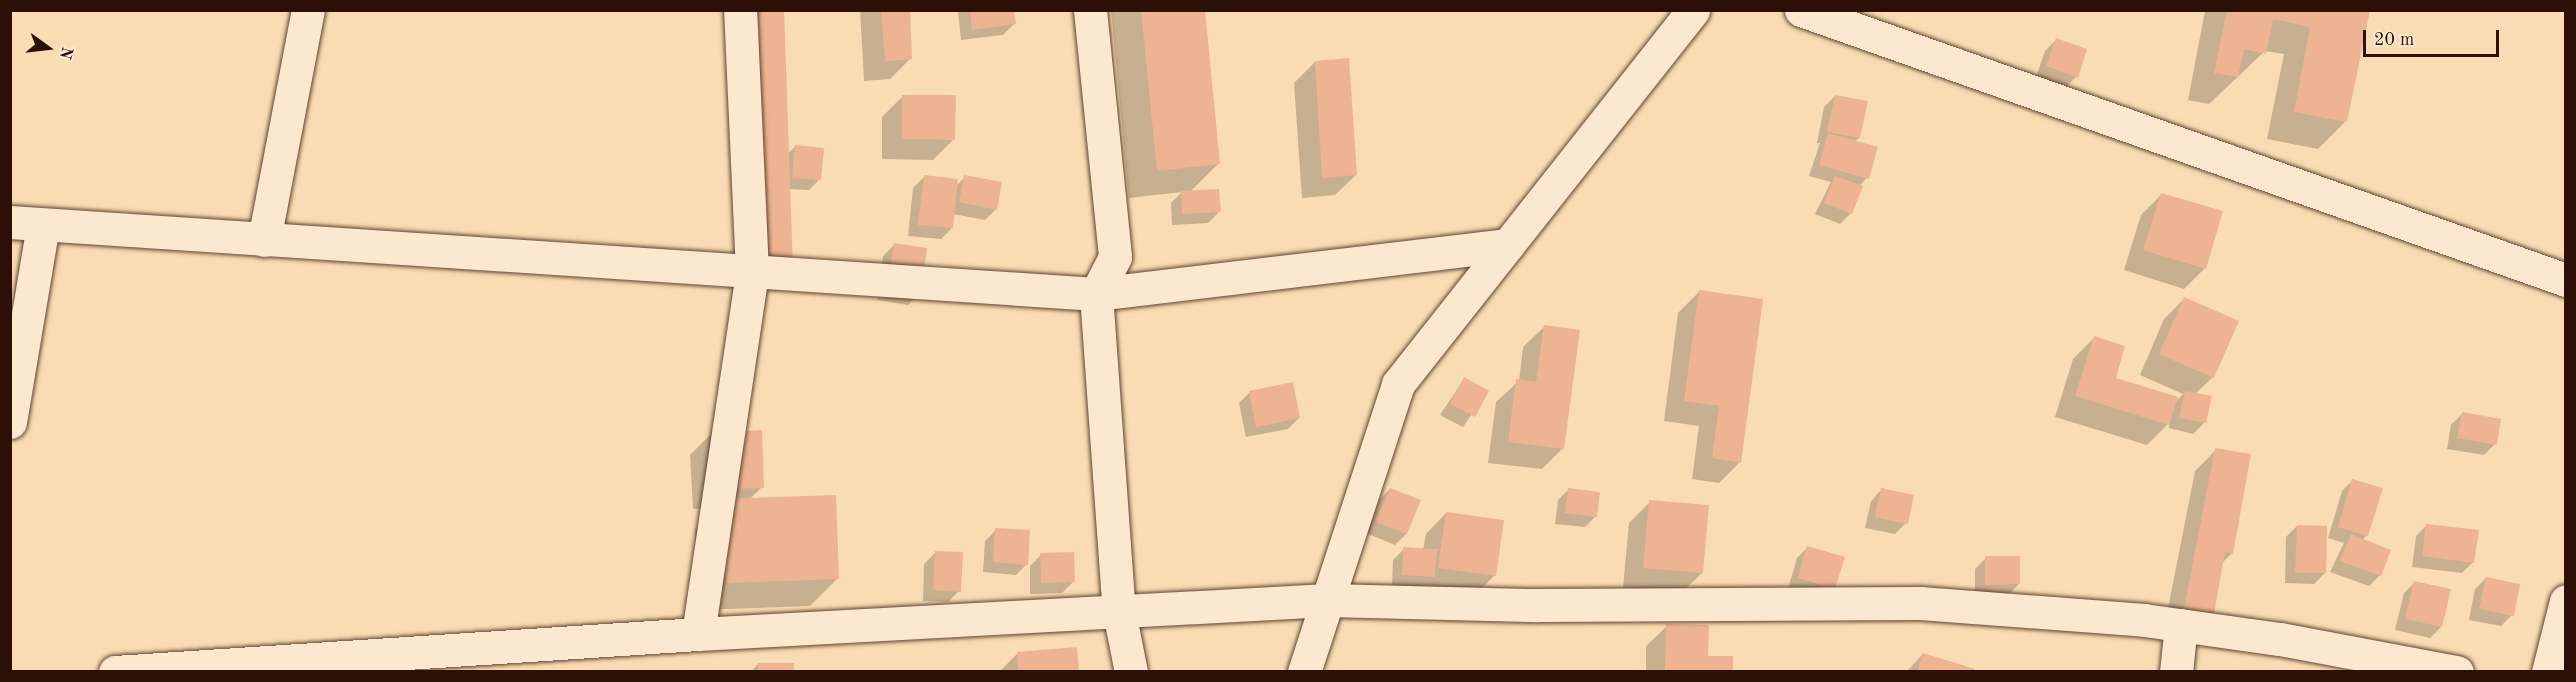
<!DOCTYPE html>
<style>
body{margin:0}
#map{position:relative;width:2576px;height:682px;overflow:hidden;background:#f9dcb3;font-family:"Old Standard TT",serif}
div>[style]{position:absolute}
.shadow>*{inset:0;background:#0003}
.building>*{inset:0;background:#eeb392}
.roads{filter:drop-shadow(0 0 2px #604330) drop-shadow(0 0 2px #604330)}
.street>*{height:33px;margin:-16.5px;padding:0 16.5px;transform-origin:16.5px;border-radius:16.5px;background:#fbe8ce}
.secondary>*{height:33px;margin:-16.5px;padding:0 16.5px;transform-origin:16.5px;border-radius:16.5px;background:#fbe8ce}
span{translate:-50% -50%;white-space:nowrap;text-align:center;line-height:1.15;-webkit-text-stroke:5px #fbe8ce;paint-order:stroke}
.frame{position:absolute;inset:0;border:12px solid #2d1005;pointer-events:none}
.north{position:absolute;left:18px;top:18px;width:60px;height:60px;-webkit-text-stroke:4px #fbe8ce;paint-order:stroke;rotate:105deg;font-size:16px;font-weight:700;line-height:24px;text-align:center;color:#2d1005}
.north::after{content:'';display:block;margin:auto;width:21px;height:27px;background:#2d1005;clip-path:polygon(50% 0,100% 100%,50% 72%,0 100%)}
.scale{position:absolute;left:2363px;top:30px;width:136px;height:27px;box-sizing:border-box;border:3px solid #2d1005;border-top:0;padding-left:8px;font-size:18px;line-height:21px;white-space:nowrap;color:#2d1005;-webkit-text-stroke:4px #fbe8ce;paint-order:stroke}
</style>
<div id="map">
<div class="shadow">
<div style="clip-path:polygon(860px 10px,908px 10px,911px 58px,890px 79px,864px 81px)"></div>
<div style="clip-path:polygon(958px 10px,1013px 10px,1014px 24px,1003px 35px,961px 40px)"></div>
<div style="clip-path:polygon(1111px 10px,1204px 10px,1219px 163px,1190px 192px,1219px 212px,1208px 223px,1172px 225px,1171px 203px,1182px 192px,1129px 198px)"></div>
<div style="clip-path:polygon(1828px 10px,1866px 10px,1855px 21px)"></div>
<div style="clip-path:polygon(2368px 10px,2346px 121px,2318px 149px,2267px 139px,2284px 54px,2265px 51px,2209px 104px,2188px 100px,2205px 11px)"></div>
<div style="clip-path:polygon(2056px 40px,2076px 77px,2065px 88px,2036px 77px,2045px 51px)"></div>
<div style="clip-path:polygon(1315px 62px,1356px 175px,1335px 195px,1302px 198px,1294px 83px)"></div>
<div style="clip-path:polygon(903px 96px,954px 139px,933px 160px,882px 159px,882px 117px)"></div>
<div style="clip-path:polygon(1835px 96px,1859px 138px,1854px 142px,1867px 178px,1859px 186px,1851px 213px,1840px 224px,1815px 214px,1831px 182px,1809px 176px,1820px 143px,1817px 143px,1824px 107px)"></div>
<div style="clip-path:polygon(795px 147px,820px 179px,809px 190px,789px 189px,791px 269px,770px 289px,739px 290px,787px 154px)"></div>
<div style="clip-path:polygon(924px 177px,956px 186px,965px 177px,996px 209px,985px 220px,953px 214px,952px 228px,941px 239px,908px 236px,913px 188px)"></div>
<div style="clip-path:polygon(2161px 195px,2205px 268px,2184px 289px,2124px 270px,2141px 215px)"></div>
<div style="clip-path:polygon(894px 245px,919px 294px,908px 305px,877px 300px,883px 256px)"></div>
<div style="clip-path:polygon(1699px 292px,1740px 462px,1719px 483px,1692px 479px,1699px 426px,1664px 421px,1678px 313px)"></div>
<div style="clip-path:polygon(2184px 299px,2213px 377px,2195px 394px,2204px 423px,2193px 434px,2169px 428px,2170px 422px,2147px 445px,2055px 417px,2073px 359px,2094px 338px,2114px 379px,2175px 403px,2183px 394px,2140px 375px,2164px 319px)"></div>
<div style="clip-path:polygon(1544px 327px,1563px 448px,1542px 469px,1488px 463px,1496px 402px,1519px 381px,1523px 347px)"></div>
<div style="clip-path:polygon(1464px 379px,1487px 392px,1463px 427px,1440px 415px)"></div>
<div style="clip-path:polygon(1250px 392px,1299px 418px,1288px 429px,1246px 437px,1239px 403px)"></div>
<div style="clip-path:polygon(2462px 414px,2495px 444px,2484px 455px,2447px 449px,2451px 425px)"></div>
<div style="clip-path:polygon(711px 434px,762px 487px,749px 500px,837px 579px,810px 606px,699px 610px,695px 529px,715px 509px,693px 509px,690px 455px)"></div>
<div style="clip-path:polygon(2216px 450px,2232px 553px,2222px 563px,2213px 613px,2164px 629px,2195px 471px)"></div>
<div style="clip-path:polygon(2353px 480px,2367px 535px,2362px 540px,2380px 575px,2369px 586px,2330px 572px,2344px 543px,2328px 538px,2342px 491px)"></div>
<div style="clip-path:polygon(1390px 489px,1419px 501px,1406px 534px,1395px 545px,1366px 533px,1379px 500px)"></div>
<div style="clip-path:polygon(1569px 489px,1596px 516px,1585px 527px,1555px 524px,1558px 500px)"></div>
<div style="clip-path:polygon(1882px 489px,1906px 523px,1895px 534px,1865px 528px,1871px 501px)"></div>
<div style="clip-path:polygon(1650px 502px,1702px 573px,1681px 593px,1623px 588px,1629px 523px)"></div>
<div style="clip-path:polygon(1446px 513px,1495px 575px,1474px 596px,1392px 586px,1393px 560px,1404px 549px,1423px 550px,1426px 534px)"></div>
<div style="clip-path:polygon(2427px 525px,2473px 562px,2462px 573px,2412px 567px,2416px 536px)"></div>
<div style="clip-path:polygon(2297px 526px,2325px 573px,2314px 584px,2285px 583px,2286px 537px)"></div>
<div style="clip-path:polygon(996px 530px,1027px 564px,1016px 575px,983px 572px,985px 541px)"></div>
<div style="clip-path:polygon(1808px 547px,1834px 589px,1788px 589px,1797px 558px)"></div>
<div style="clip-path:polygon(935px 553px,959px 591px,948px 602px,923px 601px,924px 564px)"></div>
<div style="clip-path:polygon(1041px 555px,1073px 582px,1062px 593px,1030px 594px,1030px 566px)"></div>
<div style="clip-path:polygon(1986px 558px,2019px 584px,2008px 595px,1975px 595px,1975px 569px)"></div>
<div style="clip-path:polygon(2486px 578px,2512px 615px,2501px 626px,2469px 620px,2475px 589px)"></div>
<div style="clip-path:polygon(2415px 582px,2441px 627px,2430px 638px,2395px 630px,2404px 593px)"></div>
<div style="clip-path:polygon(1667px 626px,1706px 657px,1731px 672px,1646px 672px,1646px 646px)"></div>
<div style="clip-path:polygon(1017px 654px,1078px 672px,999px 672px)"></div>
<div style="clip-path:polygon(1923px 654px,1973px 672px,1906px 672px)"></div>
<div style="clip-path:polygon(758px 664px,793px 672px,751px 672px)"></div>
</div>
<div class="building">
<div style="clip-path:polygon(751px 10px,784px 10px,793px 269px,760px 270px)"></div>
<div style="clip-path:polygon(881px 10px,910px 10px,912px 59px,885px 61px)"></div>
<div style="clip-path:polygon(970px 10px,1014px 10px,1016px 24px,972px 30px)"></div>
<div style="clip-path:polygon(1141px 10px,1205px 10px,1220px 164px,1157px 171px)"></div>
<div style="clip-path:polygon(2227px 10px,2370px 10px,2347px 122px,2294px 112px,2310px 27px,2273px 19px,2266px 54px,2244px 49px,2238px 77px,2214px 73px)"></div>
<div style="clip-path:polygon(2056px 38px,2087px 49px,2078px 78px,2046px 66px)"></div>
<div style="clip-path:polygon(1349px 58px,1357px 175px,1322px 178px,1315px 61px)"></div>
<div style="clip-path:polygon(902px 95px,956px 95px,955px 140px,902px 139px)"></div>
<div style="clip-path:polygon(1835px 95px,1868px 101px,1860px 138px,1827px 132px)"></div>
<div style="clip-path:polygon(1828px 133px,1878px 147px,1869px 179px,1819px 165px)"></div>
<div style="clip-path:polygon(795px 145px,824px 148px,821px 180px,792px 178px)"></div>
<div style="clip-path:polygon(924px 175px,958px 179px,953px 228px,918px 225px)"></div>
<div style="clip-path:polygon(964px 175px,1002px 182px,997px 210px,959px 202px)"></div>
<div style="clip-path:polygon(1835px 176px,1863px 186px,1852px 214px,1824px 203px)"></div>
<div style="clip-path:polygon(1219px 189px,1221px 212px,1182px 214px,1181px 191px)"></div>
<div style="clip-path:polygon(2161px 193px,2223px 211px,2206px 269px,2143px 250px)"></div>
<div style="clip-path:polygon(894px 243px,927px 248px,921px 294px,887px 289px)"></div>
<div style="clip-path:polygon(1699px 290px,1763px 299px,1741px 463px,1712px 458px,1719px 406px,1684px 401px)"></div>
<div style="clip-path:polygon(2184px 297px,2239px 321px,2214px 378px,2159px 354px)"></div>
<div style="clip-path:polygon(1544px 325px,1580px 330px,1564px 449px,1508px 442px,1516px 379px,1536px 382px)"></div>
<div style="clip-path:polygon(2094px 336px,2125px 346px,2116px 378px,2178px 397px,2169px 425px,2075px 396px)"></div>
<div style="clip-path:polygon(1464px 377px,1489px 391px,1475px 417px,1450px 404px)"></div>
<div style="clip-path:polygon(1293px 382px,1300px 418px,1256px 427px,1249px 391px)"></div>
<div style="clip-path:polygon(2185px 391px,2212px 396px,2206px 423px,2179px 418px)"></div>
<div style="clip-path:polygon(2462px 412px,2501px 419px,2497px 445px,2457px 438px)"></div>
<div style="clip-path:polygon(762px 430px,764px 488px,713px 489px,711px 432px)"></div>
<div style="clip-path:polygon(2215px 448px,2251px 454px,2233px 554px,2225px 552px,2214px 614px,2184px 609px)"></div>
<div style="clip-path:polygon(2352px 479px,2383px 488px,2368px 536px,2338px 527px)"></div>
<div style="clip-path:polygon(1390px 488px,1421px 500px,1407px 534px,1376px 522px)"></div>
<div style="clip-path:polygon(1568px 488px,1600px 492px,1597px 517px,1565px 513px)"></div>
<div style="clip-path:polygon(1881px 488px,1914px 495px,1908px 524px,1875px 517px)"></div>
<div style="clip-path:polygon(836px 495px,839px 579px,726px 583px,722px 499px)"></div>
<div style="clip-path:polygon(1649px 500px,1709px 505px,1703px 573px,1643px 568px)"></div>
<div style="clip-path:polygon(1446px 512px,1504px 520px,1496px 576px,1438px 568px)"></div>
<div style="clip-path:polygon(2426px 524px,2479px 530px,2474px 563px,2422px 556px)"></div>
<div style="clip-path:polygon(2297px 525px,2327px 526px,2326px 573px,2295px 573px)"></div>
<div style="clip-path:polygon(995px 528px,1030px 530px,1028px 565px,993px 562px)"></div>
<div style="clip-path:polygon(2351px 534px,2391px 550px,2381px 576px,2340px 561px)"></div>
<div style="clip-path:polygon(1807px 546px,1845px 557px,1835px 589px,1798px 578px)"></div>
<div style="clip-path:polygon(1403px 547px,1437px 549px,1435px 577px,1402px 575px)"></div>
<div style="clip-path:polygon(935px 551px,963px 552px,961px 592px,933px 590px)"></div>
<div style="clip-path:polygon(1074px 552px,1075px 582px,1041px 583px,1040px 553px)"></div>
<div style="clip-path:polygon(1985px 556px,2020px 556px,2020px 584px,1985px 585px)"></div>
<div style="clip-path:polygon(2486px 577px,2520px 584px,2514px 616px,2479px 609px)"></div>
<div style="clip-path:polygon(2414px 581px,2451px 589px,2442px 627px,2405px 619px)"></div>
<div style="clip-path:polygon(1666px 624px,1709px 625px,1708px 656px,1733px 656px,1733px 672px,1665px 672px)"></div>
<div style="clip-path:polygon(1077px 647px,1079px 672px,1018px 672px,1017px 652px)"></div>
<div style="clip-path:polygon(1923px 653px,1975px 669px,1975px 672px,1917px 672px)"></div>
<div style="clip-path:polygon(758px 663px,794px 663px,794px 672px,758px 672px)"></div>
</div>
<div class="roads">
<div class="street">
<div style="left:1801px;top:10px;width:811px;rotate:19.44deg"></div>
<div style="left:10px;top:222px;width:1088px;rotate:3.79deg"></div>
<div style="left:1096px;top:294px;width:415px;rotate:-6.8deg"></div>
<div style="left:264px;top:240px;width:234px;rotate:-79.2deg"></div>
<div style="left:10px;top:422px;width:200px;rotate:-80.5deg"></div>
<div style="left:698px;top:634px;width:366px;rotate:-81.5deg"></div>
<div style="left:752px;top:272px;width:262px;rotate:-92.6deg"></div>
<div style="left:115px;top:672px;width:584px;rotate:-3.73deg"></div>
<div style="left:698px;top:634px;width:630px;rotate:-3.09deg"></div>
<div style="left:1327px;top:600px;width:211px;rotate:1.4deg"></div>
<div style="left:1538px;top:605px;width:382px;rotate:-0.3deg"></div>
<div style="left:1920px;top:603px;width:225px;rotate:4.3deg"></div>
<div style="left:2144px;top:620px;width:137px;rotate:8deg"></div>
<div style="left:2280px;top:639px;width:180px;rotate:10.6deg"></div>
<div style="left:2176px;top:672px;width:47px;rotate:-83.9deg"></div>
<div style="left:2548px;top:672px;width:73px;rotate:-75.8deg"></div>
</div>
<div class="secondary">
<div style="left:1090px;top:10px;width:248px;rotate:84.2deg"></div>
<div style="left:1115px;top:257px;width:42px;rotate:117.2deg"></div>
<div style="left:1096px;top:294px;width:319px;rotate:85.9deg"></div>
<div style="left:1119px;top:612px;width:61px;rotate:78.7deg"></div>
<div style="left:1304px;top:672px;width:303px;rotate:-71.9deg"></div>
<div style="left:1398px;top:384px;width:476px;rotate:-51.7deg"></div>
</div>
</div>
<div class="frame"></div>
<div class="north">N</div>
<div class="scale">20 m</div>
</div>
